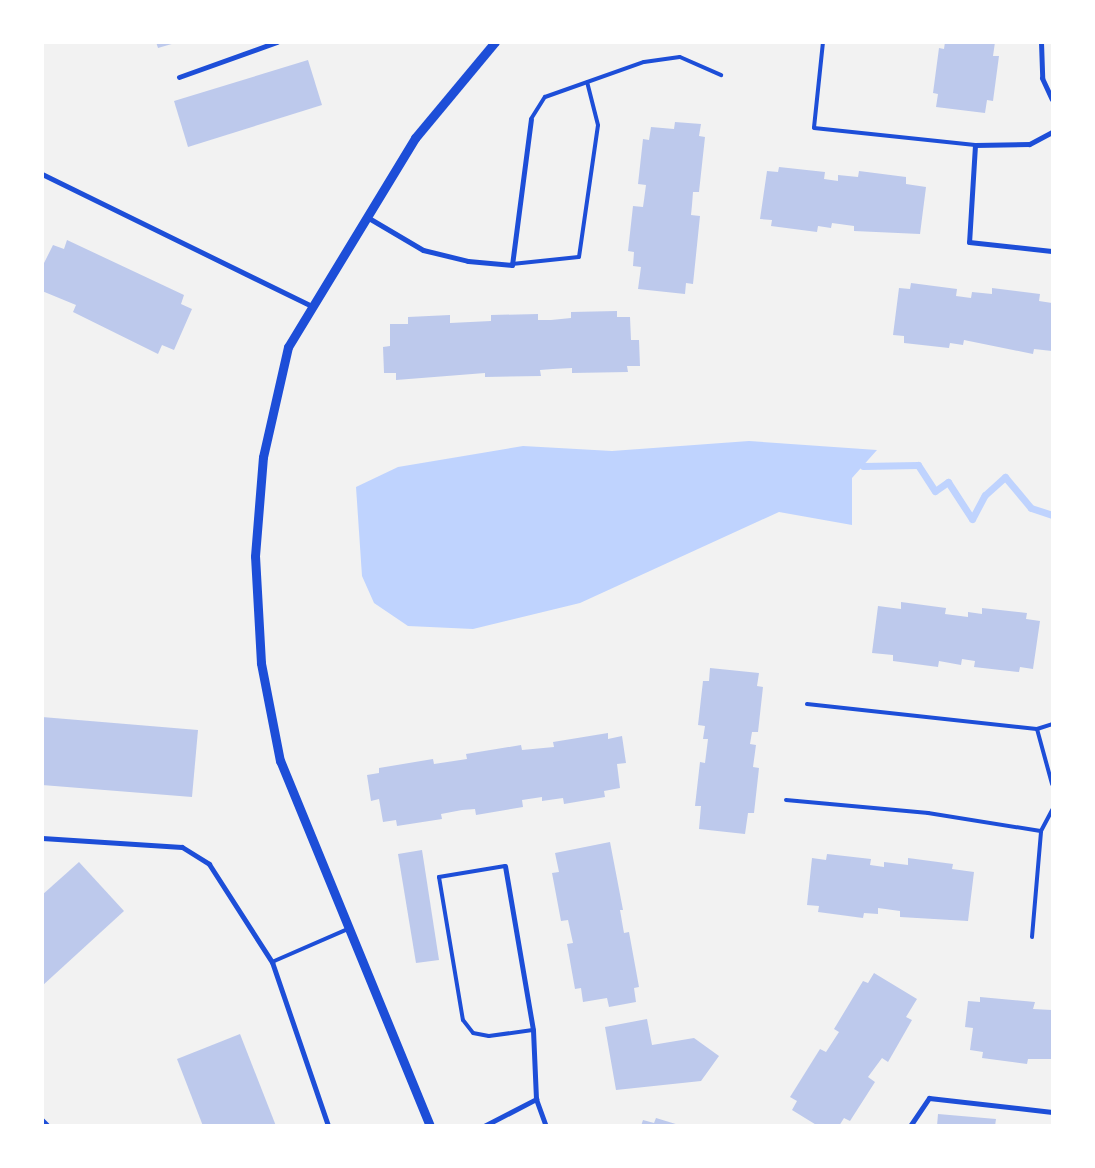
<!DOCTYPE html>
<style>
body{margin:0}
#map{position:relative;width:1095px;height:1168px;overflow:hidden;background:#f2f2f2;font-family:"Golos Text",sans-serif}
div>[style]{position:absolute}
.water>*{inset:0;background:#bfd3fe}
.stream>*{height:7px;margin:-3.5px;padding:0 3.5px;transform-origin:3.5px;border-radius:3.5px;background:#bfd3fe}
.building>*{inset:0;background:#bdc9ec}
.service>*{height:4px;margin:-2px;padding:0 2px;transform-origin:2px;border-radius:2px;background:#1d4ed8}
.minor>*{height:5px;margin:-2.5px;padding:0 2.5px;transform-origin:2.5px;border-radius:2.5px;background:#1d4ed8}
.tertiary>*{height:9px;margin:-4.5px;padding:0 4.5px;transform-origin:4.5px;border-radius:4.5px;background:#1d4ed8}
span{translate:-50% -50%;white-space:nowrap;text-align:center;line-height:1.15;-webkit-text-stroke:4px #fff;paint-order:stroke}
.frame{position:absolute;inset:0;border:44px solid #fff;pointer-events:none}
</style>
<div id="map">
<div class="water">
<div style="clip-path:polygon(749px 441px,877px 450px,852px 478px,852px 525px,779px 512px,580px 603px,473px 629px,408px 626px,374px 603px,362px 576px,356px 487px,398px 467px,523px 446px,612px 451px)"></div>
</div>
<div class="stream">
<div style="left:863px;top:466px;width:55px;rotate:-1deg"></div>
<div style="left:918px;top:465px;width:31px;rotate:57deg"></div>
<div style="left:935px;top:491px;width:16px;rotate:-35deg"></div>
<div style="left:948px;top:482px;width:44px;rotate:57deg"></div>
<div style="left:972px;top:519px;width:27px;rotate:-62deg"></div>
<div style="left:985px;top:495px;width:27px;rotate:-42deg"></div>
<div style="left:1005px;top:477px;width:40px;rotate:50deg"></div>
<div style="left:1031px;top:508px;width:22px;rotate:18deg"></div>
</div>
<div class="building">
<div style="clip-path:polygon(156px 42px,175px 42px,175px 43px,158px 48px)"></div>
<div style="clip-path:polygon(945px 42px,995px 42px,993px 56px,999px 56px,993px 101px,987px 100px,985px 113px,936px 107px,938px 94px,933px 93px,939px 48px,944px 49px)"></div>
<div style="clip-path:polygon(308px 60px,322px 105px,188px 147px,174px 101px)"></div>
<div style="clip-path:polygon(675px 122px,701px 124px,699px 136px,705px 137px,699px 192px,693px 192px,692px 205px,691px 215px,700px 216px,693px 284px,686px 283px,685px 294px,638px 289px,641px 267px,633px 266px,634px 252px,628px 251px,633px 206px,643px 207px,644px 200px,646px 185px,638px 184px,643px 139px,649px 140px,651px 127px,674px 129px)"></div>
<div style="clip-path:polygon(779px 167px,825px 172px,824px 179px,838px 181px,838px 175px,858px 177px,859px 171px,906px 177px,906px 184px,926px 187px,920px 234px,854px 231px,854px 226px,832px 223px,831px 228px,818px 226px,817px 232px,771px 226px,772px 220px,760px 219px,767px 171px,778px 172px)"></div>
<div style="clip-path:polygon(67px 240px,184px 295px,181px 304px,192px 309px,174px 350px,162px 345px,158px 354px,73px 312px,76px 305px,42px 291px,42px 267px,53px 245px,64px 249px)"></div>
<div style="clip-path:polygon(911px 283px,957px 289px,956px 296px,971px 298px,972px 292px,992px 294px,992px 288px,1040px 294px,1039px 301px,1052px 303px,1052px 351px,1034px 349px,1033px 354px,964px 340px,963px 345px,950px 343px,949px 348px,904px 343px,904px 336px,893px 335px,899px 288px,910px 289px)"></div>
<div style="clip-path:polygon(617px 311px,617px 317px,630px 317px,631px 340px,639px 340px,640px 366px,627px 366px,628px 372px,572px 373px,572px 368px,553px 369px,540px 370px,541px 376px,485px 377px,485px 373px,396px 380px,396px 373px,384px 373px,383px 347px,390px 346px,390px 324px,408px 324px,408px 317px,450px 315px,450px 323px,491px 321px,491px 315px,538px 314px,538px 320px,551px 320px,571px 318px,571px 312px)"></div>
<div style="clip-path:polygon(901px 602px,946px 608px,945px 614px,968px 617px,968px 612px,982px 614px,982px 608px,1027px 613px,1026px 619px,1040px 621px,1033px 669px,1020px 667px,1019px 672px,974px 667px,975px 661px,962px 659px,961px 665px,939px 661px,938px 667px,893px 661px,893px 655px,872px 653px,878px 606px,901px 609px)"></div>
<div style="clip-path:polygon(710px 668px,759px 673px,757px 686px,763px 687px,758px 732px,752px 732px,750px 744px,756px 745px,753px 767px,759px 768px,754px 813px,748px 813px,745px 834px,699px 829px,701px 806px,695px 806px,700px 762px,705px 763px,708px 739px,703px 739px,705px 726px,698px 725px,703px 681px,709px 681px)"></div>
<div style="clip-path:polygon(42px 717px,198px 730px,192px 797px,42px 785px)"></div>
<div style="clip-path:polygon(608px 733px,608px 739px,622px 736px,626px 763px,617px 764px,620px 788px,604px 791px,605px 797px,564px 804px,563px 798px,542px 801px,542px 797px,522px 800px,523px 807px,476px 815px,475px 809px,462px 810px,441px 814px,442px 819px,397px 826px,396px 820px,383px 822px,379px 799px,371px 801px,367px 775px,379px 773px,379px 768px,433px 759px,434px 764px,467px 759px,466px 754px,521px 745px,522px 750px,554px 747px,553px 742px)"></div>
<div style="clip-path:polygon(610px 842px,623px 910px,620px 910px,624px 933px,629px 932px,639px 987px,634px 988px,636px 1002px,609px 1007px,607px 998px,583px 1002px,581px 988px,575px 989px,567px 944px,573px 943px,568px 920px,561px 921px,552px 873px,559px 872px,555px 853px)"></div>
<div style="clip-path:polygon(422px 850px,439px 960px,416px 963px,398px 854px)"></div>
<div style="clip-path:polygon(827px 854px,871px 859px,870px 865px,884px 867px,884px 862px,908px 865px,908px 858px,953px 864px,952px 869px,974px 872px,968px 921px,900px 917px,900px 911px,878px 908px,878px 914px,864px 913px,863px 918px,818px 912px,819px 906px,807px 905px,812px 858px,826px 860px)"></div>
<div style="clip-path:polygon(79px 862px,124px 911px,42px 986px,42px 895px)"></div>
<div style="clip-path:polygon(874px 973px,917px 999px,906px 1017px,912px 1020px,888px 1062px,882px 1058px,868px 1077px,875px 1082px,850px 1121px,844px 1118px,839px 1126px,818px 1126px,792px 1110px,797px 1101px,790px 1097px,820px 1049px,826px 1052px,839px 1032px,834px 1029px,863px 981px,868px 983px)"></div>
<div style="clip-path:polygon(980px 997px,1035px 1002px,1033px 1009px,1052px 1010px,1052px 1059px,1028px 1059px,1027px 1064px,982px 1058px,983px 1052px,970px 1050px,973px 1028px,965px 1027px,968px 1001px,980px 1002px)"></div>
<div style="clip-path:polygon(647px 1019px,652px 1045px,694px 1038px,719px 1056px,701px 1081px,616px 1090px,605px 1027px)"></div>
<div style="clip-path:polygon(240px 1034px,276px 1126px,203px 1126px,177px 1059px)"></div>
<div style="clip-path:polygon(938px 1114px,996px 1119px,995px 1126px,937px 1126px)"></div>
<div style="clip-path:polygon(656px 1118px,679px 1125px,679px 1126px,641px 1126px,643px 1120px,654px 1123px)"></div>
</div>
<div class="service">
<div style="left:823px;top:42px;width:86px;rotate:96deg"></div>
<div style="left:814px;top:128px;width:162px;rotate:6deg"></div>
<div style="left:531px;top:119px;width:26px;rotate:-58deg"></div>
<div style="left:545px;top:97px;width:105px;rotate:-19.5deg"></div>
<div style="left:644px;top:62px;width:36px;rotate:-8deg"></div>
<div style="left:680px;top:57px;width:45px;rotate:23.7deg"></div>
<div style="left:512px;top:264px;width:67px;rotate:-6deg"></div>
<div style="left:579px;top:257px;width:133px;rotate:-81.8deg"></div>
<div style="left:598px;top:125px;width:44px;rotate:-104.3deg"></div>
<div style="left:807px;top:704px;width:231px;rotate:6.2deg"></div>
<div style="left:1037px;top:729px;width:16px;rotate:-18deg"></div>
<div style="left:1037px;top:729px;width:57px;rotate:74.7deg"></div>
<div style="left:786px;top:800px;width:143px;rotate:5.2deg"></div>
<div style="left:928px;top:813px;width:114px;rotate:9.1deg"></div>
<div style="left:505px;top:866px;width:67px;rotate:170.5deg"></div>
<div style="left:439px;top:877px;width:145px;rotate:80.5deg"></div>
<div style="left:463px;top:1020px;width:16px;rotate:52deg"></div>
<div style="left:473px;top:1033px;width:16px;rotate:11deg"></div>
<div style="left:489px;top:1036px;width:44px;rotate:-7.8deg"></div>
<div style="left:1032px;top:937px;width:106px;rotate:-85.1deg"></div>
<div style="left:1041px;top:831px;width:24px;rotate:-62deg"></div>
<div style="left:272px;top:962px;width:83px;rotate:-23.5deg"></div>
</div>
<div class="minor">
<div style="left:1041px;top:42px;width:36px;rotate:88deg"></div>
<div style="left:1042px;top:78px;width:23px;rotate:65deg"></div>
<div style="left:179px;top:77px;width:104px;rotate:-19.7deg"></div>
<div style="left:1052px;top:132px;width:26px;rotate:152deg"></div>
<div style="left:1029px;top:144px;width:54px;rotate:178.9deg"></div>
<div style="left:975px;top:145px;width:97px;rotate:93.5deg"></div>
<div style="left:969px;top:242px;width:83px;rotate:6.2deg"></div>
<div style="left:42px;top:174px;width:302px;rotate:26.1deg"></div>
<div style="left:367px;top:217px;width:65px;rotate:30.5deg"></div>
<div style="left:423px;top:250px;width:46px;rotate:13.7deg"></div>
<div style="left:468px;top:261px;width:44px;rotate:5.2deg"></div>
<div style="left:512px;top:265px;width:147px;rotate:-82.6deg"></div>
<div style="left:42px;top:838px;width:140px;rotate:3.7deg"></div>
<div style="left:182px;top:847px;width:32px;rotate:32deg"></div>
<div style="left:209px;top:864px;width:117px;rotate:57.3deg"></div>
<div style="left:272px;top:962px;width:173px;rotate:71.1deg"></div>
<div style="left:505px;top:866px;width:166px;rotate:80.3deg"></div>
<div style="left:533px;top:1030px;width:69px;rotate:87.5deg"></div>
<div style="left:536px;top:1099px;width:29px;rotate:70deg"></div>
<div style="left:42px;top:1120px;width:8px;rotate:45deg"></div>
<div style="left:484px;top:1126px;width:59px;rotate:-27.4deg"></div>
<div style="left:910px;top:1126px;width:34px;rotate:-56deg"></div>
<div style="left:929px;top:1098px;width:124px;rotate:6.5deg"></div>
</div>
<div class="tertiary">
<div style="left:430px;top:1126px;width:395px;rotate:-112.3deg"></div>
<div style="left:280px;top:761px;width:100px;rotate:-101deg"></div>
<div style="left:261px;top:663px;width:107px;rotate:-93.2deg"></div>
<div style="left:255px;top:556px;width:99px;rotate:-85.4deg"></div>
<div style="left:263px;top:457px;width:113px;rotate:-77.2deg"></div>
<div style="left:288px;top:347px;width:245px;rotate:-58.7deg"></div>
<div style="left:415px;top:138px;width:125px;rotate:-50.2deg"></div>
</div>
<div class="frame"></div>
</div>
